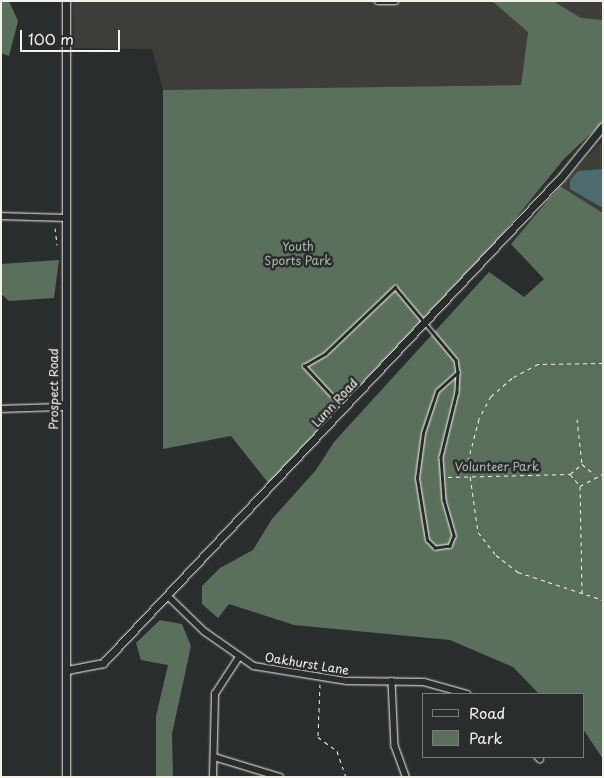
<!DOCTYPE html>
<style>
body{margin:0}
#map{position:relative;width:604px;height:778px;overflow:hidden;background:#2a2d2e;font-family:"Playpen Sans",sans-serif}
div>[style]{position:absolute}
.built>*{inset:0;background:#3e3d39}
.green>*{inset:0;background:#5a705c}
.water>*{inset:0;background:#4d6b70}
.path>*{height:1px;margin-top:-0.5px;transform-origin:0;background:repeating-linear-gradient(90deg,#f4f1e8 0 4px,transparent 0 8px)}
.roads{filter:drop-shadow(0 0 1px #f4f1e8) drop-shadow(0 0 1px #f4f1e8)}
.service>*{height:2.5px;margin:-1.25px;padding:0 1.25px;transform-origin:1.25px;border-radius:1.25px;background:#2a2d2e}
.minor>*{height:5.5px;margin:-2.75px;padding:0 2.75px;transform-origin:2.75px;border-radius:2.75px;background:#2a2d2e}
.tertiary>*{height:7px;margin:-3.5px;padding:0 3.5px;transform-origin:3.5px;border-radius:3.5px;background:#2a2d2e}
span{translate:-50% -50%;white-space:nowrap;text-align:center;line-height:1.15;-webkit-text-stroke:5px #2a2d2e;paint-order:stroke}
.park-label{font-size:12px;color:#afb7a9}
.street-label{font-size:12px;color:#f4f1e8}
.frame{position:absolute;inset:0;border:2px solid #f4f1e8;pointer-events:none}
.legend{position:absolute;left:422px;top:693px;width:162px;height:65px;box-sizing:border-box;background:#2a2d2e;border:1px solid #7b7b78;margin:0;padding:6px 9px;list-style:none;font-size:15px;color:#f4f1e8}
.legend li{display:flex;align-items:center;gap:10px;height:25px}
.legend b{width:25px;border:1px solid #7b7b78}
.scale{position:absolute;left:20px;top:30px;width:100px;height:22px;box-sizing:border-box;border:2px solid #f4f1e8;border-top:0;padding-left:6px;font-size:15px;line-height:18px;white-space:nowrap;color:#f4f1e8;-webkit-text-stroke:4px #2a2d2e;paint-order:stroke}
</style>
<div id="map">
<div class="built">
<div style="clip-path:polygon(73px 1px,603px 1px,603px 97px,528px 33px,521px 85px,163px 90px,152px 49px,74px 48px)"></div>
<div style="clip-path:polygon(603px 140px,603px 213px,560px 186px)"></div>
</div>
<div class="green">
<div style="clip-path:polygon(1px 1px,9px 1px,18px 21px,9px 56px,1px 53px)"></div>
<div style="clip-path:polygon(492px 1px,553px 1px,581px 18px,603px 20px,603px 122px,564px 159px,493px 246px,270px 485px,231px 436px,163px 449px,163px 90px,521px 85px,528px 32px)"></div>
<div style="clip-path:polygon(560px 186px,603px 213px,603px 759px,583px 729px,583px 694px,539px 694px,513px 667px,450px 640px,294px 625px,229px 604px,218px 618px,202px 604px,202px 586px,220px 568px,253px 550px,272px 519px,316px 470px,334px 442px,489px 272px,524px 297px,544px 279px,511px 244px)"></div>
<div style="clip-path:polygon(59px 260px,54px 298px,9px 301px,1px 294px,1px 264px)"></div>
<div style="clip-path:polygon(160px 620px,182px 624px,191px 646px,172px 734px,173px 777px,156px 777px,156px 716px,168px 665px,141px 660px,136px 643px)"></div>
</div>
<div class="water">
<div style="clip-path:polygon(603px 169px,603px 208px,570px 189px,570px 180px,578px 171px)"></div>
</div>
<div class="path">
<div style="left:55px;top:228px;width:17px;rotate:83deg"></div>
<div style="left:603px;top:363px;width:65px;rotate:179.1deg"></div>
<div style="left:538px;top:364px;width:30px;rotate:152deg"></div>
<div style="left:512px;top:378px;width:28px;rotate:139deg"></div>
<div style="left:491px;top:396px;width:26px;rotate:118deg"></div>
<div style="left:479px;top:419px;width:43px;rotate:104.7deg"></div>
<div style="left:468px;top:461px;width:72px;rotate:82deg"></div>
<div style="left:478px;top:532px;width:29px;rotate:52deg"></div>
<div style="left:496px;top:555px;width:28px;rotate:38deg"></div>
<div style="left:518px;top:572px;width:89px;rotate:18.2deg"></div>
<div style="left:577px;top:419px;width:45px;rotate:83.7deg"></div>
<div style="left:570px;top:474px;width:16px;rotate:-40deg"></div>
<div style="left:582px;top:464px;width:16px;rotate:40deg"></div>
<div style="left:448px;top:477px;width:122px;rotate:-1.4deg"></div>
<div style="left:570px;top:474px;width:16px;rotate:50deg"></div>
<div style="left:580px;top:486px;width:26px;rotate:-28deg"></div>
<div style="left:580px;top:486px;width:108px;rotate:88.9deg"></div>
<div style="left:320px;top:684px;width:53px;rotate:92.2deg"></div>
<div style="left:318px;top:737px;width:24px;rotate:36deg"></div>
<div style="left:337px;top:751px;width:28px;rotate:71deg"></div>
</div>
<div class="roads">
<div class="service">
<div style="left:342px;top:407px;width:56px;rotate:-132.8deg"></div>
<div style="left:304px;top:366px;width:24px;rotate:-30deg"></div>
<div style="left:325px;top:354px;width:97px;rotate:-43.7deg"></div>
<div style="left:395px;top:287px;width:95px;rotate:50.1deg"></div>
<div style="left:456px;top:360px;width:12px;rotate:81deg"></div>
<div style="left:458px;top:372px;width:20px;rotate:93deg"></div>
<div style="left:457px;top:392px;width:67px;rotate:103.8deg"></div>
<div style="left:441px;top:457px;width:43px;rotate:86deg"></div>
<div style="left:444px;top:500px;width:37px;rotate:74deg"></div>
<div style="left:454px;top:536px;width:11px;rotate:112deg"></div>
<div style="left:450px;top:546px;width:15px;rotate:172deg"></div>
<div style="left:435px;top:548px;width:11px;rotate:-135deg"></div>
<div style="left:427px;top:540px;width:63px;rotate:-99.2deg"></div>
<div style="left:417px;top:478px;width:45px;rotate:-82.4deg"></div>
<div style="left:423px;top:433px;width:44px;rotate:-71.6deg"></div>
<div style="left:437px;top:391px;width:28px;rotate:-42deg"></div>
</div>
<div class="minor">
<div style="left:378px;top:1px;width:17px"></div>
<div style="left:1px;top:216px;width:63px;rotate:1.8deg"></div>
<div style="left:1px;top:409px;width:65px;rotate:-1.8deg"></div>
<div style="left:168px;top:596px;width:50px;rotate:44.2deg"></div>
<div style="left:204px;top:631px;width:61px;rotate:35deg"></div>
<div style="left:254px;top:666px;width:94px;rotate:9.2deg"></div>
<div style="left:347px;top:681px;width:77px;rotate:0.7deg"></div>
<div style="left:424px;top:682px;width:45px;rotate:15.6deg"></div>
<div style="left:392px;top:681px;width:65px;rotate:87.4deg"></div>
<div style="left:395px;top:746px;width:33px;rotate:70deg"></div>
<div style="left:214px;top:757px;width:69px;rotate:16.9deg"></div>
<div style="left:538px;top:757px;width:3px;rotate:45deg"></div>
<div style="left:213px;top:777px;width:83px;rotate:-88.6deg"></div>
<div style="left:215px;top:694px;width:44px;rotate:-57deg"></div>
</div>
<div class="tertiary">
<div style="left:67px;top:670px;width:37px;rotate:-11deg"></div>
<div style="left:103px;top:663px;width:671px;rotate:-46.69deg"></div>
<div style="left:563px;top:175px;width:63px;rotate:-50.8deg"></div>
<div style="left:66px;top:777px;width:776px;rotate:-90deg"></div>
</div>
</div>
<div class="park-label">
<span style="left:298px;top:254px">Youth<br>Sports Park</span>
<span style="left:497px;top:467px">Volunteer Park</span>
</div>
<div class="street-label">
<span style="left:54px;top:389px;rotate:-90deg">Prospect Road</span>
<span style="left:335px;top:403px;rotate:-47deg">Lunn Road</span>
<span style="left:307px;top:664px;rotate:9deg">Oakhurst Lane</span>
</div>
<div class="frame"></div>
<ul class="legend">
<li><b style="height:6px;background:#2a2d2e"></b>Road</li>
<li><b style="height:14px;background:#5a705c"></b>Park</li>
</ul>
<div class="scale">100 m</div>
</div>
